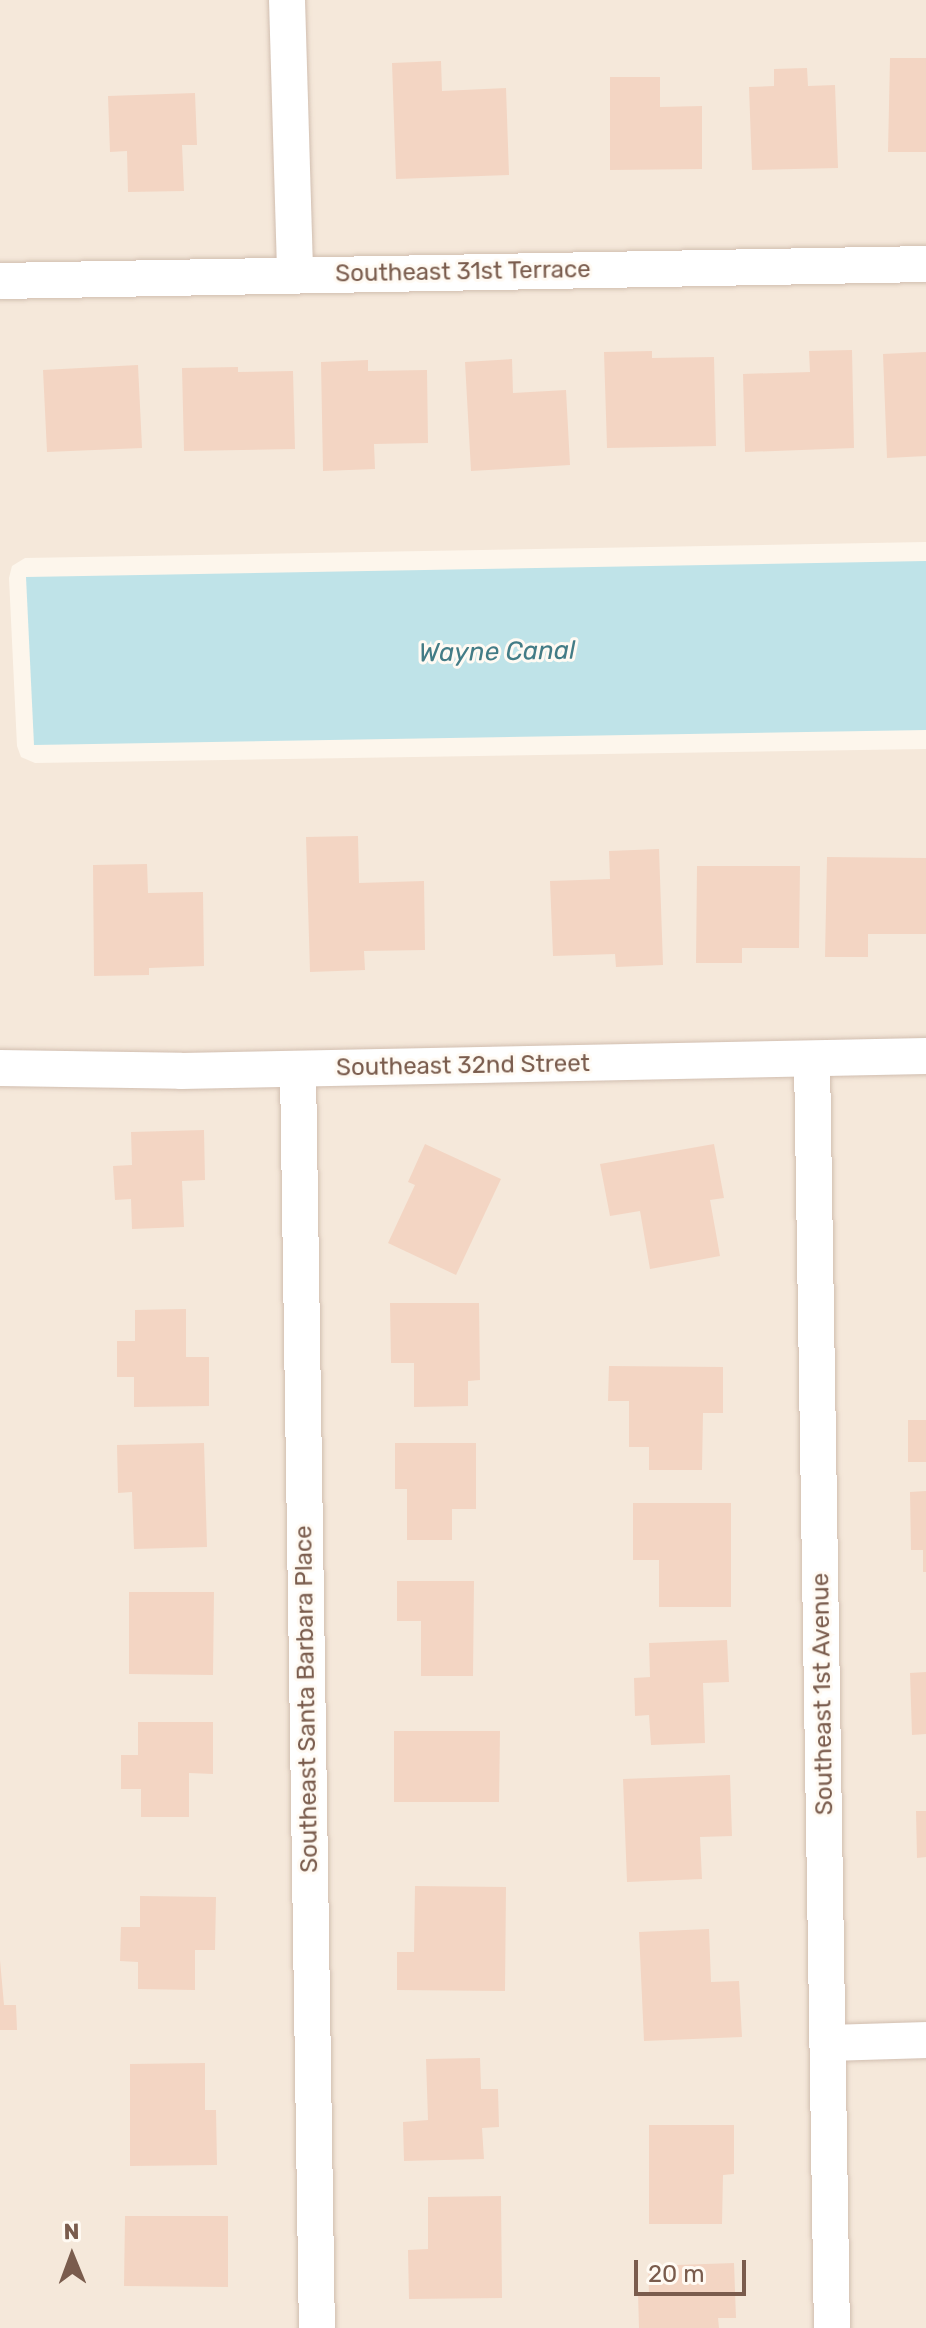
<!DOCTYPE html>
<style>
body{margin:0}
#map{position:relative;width:926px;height:2328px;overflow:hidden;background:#fdf6ec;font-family:Rubik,sans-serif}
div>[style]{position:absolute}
.residential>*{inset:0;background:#f5e8da}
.water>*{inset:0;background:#bfe3e8}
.building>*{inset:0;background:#f3d5c3}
.roads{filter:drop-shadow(0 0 2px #d1beb0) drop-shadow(0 0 2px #d1beb0)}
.street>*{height:36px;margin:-18px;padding:0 18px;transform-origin:18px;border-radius:18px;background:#fff}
span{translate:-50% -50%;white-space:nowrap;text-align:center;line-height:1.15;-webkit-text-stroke:6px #fffaf3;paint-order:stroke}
.street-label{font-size:24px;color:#7a5c4d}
.water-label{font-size:26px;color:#437c86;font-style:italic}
.north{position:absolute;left:32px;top:2216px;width:80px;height:80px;-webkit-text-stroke:6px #fffaf3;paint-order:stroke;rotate:359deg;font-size:22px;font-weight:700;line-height:32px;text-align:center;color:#7a5c4d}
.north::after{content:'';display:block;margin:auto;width:28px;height:36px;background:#7a5c4d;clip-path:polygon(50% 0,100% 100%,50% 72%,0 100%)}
.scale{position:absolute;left:634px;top:2260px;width:112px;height:36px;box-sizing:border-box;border:4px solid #7a5c4d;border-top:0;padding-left:10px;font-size:24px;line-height:28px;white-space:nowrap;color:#7a5c4d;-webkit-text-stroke:6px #fffaf3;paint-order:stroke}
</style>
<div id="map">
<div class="residential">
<div style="clip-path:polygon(0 0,926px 0,926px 542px,25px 558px,12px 566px,9px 578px,17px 746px,21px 757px,35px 763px,926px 749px,926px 2328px,0 2328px)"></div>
</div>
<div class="water">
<div style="clip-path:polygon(926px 561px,926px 730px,34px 745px,26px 577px)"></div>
</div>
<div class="building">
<div style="clip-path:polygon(890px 58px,926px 58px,926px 152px,888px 152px)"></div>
<div style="clip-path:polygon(441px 61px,442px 91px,506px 88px,509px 175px,396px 179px,392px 63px)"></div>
<div style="clip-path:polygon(807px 68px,808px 86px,835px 85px,838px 168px,752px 170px,749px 87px,774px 86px,774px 69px)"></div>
<div style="clip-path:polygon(610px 77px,660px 77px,660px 107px,702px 106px,702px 169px,610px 170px)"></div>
<div style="clip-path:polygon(195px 93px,197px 145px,182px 145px,184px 191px,128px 192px,127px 151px,110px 152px,108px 96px)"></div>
<div style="clip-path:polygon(852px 350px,854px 448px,745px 452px,743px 374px,810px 372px,809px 351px)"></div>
<div style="clip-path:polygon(652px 351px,652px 358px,714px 357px,716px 446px,607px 448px,604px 352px)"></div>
<div style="clip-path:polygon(926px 352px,926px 456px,887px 458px,883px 354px)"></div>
<div style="clip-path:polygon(512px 359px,513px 393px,566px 390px,570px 465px,471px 471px,465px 362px)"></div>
<div style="clip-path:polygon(368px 360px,368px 371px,427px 370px,428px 443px,374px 444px,375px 469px,323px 471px,321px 362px)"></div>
<div style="clip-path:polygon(138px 365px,142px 448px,47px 452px,43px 370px)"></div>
<div style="clip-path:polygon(238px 367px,238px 372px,293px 371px,295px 449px,184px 451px,182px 368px)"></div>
<div style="clip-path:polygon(358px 836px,359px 883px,424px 881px,425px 950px,364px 951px,365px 970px,310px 972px,306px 837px)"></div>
<div style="clip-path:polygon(659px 849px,663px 965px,616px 967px,615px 954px,553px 956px,550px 881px,610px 879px,609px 851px)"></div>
<div style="clip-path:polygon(827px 857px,926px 858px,926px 934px,868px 934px,868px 957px,825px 957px)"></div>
<div style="clip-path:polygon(147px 864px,148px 893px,203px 892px,204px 966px,149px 968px,149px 975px,94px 976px,93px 865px)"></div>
<div style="clip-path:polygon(697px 866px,800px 866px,799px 948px,742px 948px,742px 963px,696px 963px)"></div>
<div style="clip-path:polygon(204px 1130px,205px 1180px,182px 1181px,184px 1227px,132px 1229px,131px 1199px,115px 1200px,113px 1166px,132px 1165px,131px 1132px)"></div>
<div style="clip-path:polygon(425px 1144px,501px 1179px,456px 1275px,388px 1243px,415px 1185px,408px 1182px)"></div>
<div style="clip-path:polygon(714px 1144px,724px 1198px,710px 1200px,720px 1256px,650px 1269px,640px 1211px,610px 1216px,600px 1164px)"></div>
<div style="clip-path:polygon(390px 1303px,479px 1303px,480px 1380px,468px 1381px,468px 1406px,414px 1407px,414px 1363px,391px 1363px)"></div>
<div style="clip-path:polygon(186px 1309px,186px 1357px,209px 1357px,209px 1406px,134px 1407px,134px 1377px,117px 1377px,117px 1341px,135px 1341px,135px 1310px)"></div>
<div style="clip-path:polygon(609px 1366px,723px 1367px,723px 1413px,703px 1413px,702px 1470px,649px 1470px,649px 1447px,629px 1447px,629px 1401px,608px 1401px)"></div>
<div style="clip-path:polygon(908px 1420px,926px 1420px,926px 1462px,908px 1462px)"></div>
<div style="clip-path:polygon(204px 1443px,207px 1547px,134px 1549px,132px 1492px,118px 1493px,117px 1445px)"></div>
<div style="clip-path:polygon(395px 1443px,476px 1443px,476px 1509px,452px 1509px,452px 1540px,407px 1540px,407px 1489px,395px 1489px)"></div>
<div style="clip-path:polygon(926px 1491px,926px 1572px,923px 1572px,923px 1550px,911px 1550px,910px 1492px)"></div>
<div style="clip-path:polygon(633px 1503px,731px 1503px,731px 1607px,659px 1607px,659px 1560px,633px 1560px)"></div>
<div style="clip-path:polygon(397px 1581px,474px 1581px,473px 1676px,421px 1676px,421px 1621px,397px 1621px)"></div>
<div style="clip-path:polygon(129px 1592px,214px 1592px,213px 1675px,129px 1674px)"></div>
<div style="clip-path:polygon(727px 1640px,729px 1682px,703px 1683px,705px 1743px,651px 1745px,649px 1715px,635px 1716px,634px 1678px,650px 1677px,649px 1643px)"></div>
<div style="clip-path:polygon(926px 1672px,926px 1734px,912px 1735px,910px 1673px)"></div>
<div style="clip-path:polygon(138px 1722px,213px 1722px,213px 1774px,189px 1773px,189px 1817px,141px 1817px,141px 1789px,121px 1789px,121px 1755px,138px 1755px)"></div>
<div style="clip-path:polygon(394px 1731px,500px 1731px,499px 1802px,394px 1802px)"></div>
<div style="clip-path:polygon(730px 1775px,732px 1836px,700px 1837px,702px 1879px,627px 1882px,623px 1779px)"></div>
<div style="clip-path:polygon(916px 1811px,926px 1811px,926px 1857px,917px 1858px)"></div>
<div style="clip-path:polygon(415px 1886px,506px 1887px,505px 1991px,397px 1990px,397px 1952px,414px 1952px)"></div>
<div style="clip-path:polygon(140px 1896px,216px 1897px,215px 1950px,195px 1950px,195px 1990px,138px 1989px,138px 1962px,120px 1961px,121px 1927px,140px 1927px)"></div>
<div style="clip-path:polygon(709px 1929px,711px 1982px,739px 1981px,742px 2037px,644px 2041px,639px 1932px)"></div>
<div style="clip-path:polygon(0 1960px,4px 2005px,16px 2005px,17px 2030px,0 2030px)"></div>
<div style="clip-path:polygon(480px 2058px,481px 2089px,498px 2089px,499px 2127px,482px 2128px,484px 2159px,404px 2161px,403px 2122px,428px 2120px,426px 2059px)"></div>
<div style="clip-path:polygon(205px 2063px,205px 2110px,216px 2110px,217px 2165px,130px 2166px,130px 2064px)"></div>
<div style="clip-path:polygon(649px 2125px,734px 2125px,734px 2174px,723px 2175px,722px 2224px,649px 2224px)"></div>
<div style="clip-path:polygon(501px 2196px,502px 2298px,409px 2299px,408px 2250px,428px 2249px,428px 2197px)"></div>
<div style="clip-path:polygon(125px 2216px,228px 2216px,228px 2287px,124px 2286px)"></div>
<div style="clip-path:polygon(734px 2263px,736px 2318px,718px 2318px,719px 2328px,639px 2328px,638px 2293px,649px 2293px,648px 2266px)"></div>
</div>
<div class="roads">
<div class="street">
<div style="left:287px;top:0;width:275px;rotate:88.3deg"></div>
<div style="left:0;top:281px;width:926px;rotate:-1.05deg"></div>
<div style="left:812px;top:1060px;width:1268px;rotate:89.1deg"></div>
<div style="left:0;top:1068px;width:181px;rotate:0.9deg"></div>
<div style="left:181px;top:1071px;width:745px;rotate:-1.15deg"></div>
<div style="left:298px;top:1069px;width:1259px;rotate:89.14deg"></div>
<div style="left:830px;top:2043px;width:96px;rotate:-1.8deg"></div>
</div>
</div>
<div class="street-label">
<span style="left:463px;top:272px;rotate:-1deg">Southeast 31st Terrace</span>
<span style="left:463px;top:1066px;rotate:-1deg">Southeast 32nd Street</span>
<span style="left:823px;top:1694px;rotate:-91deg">Southeast 1st Avenue</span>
<span style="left:307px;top:1699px;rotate:-91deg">Southeast Santa Barbara Place</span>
</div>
<div class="water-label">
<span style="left:497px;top:652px;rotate:-1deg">Wayne Canal</span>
</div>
<div class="north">N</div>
<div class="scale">20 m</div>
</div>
